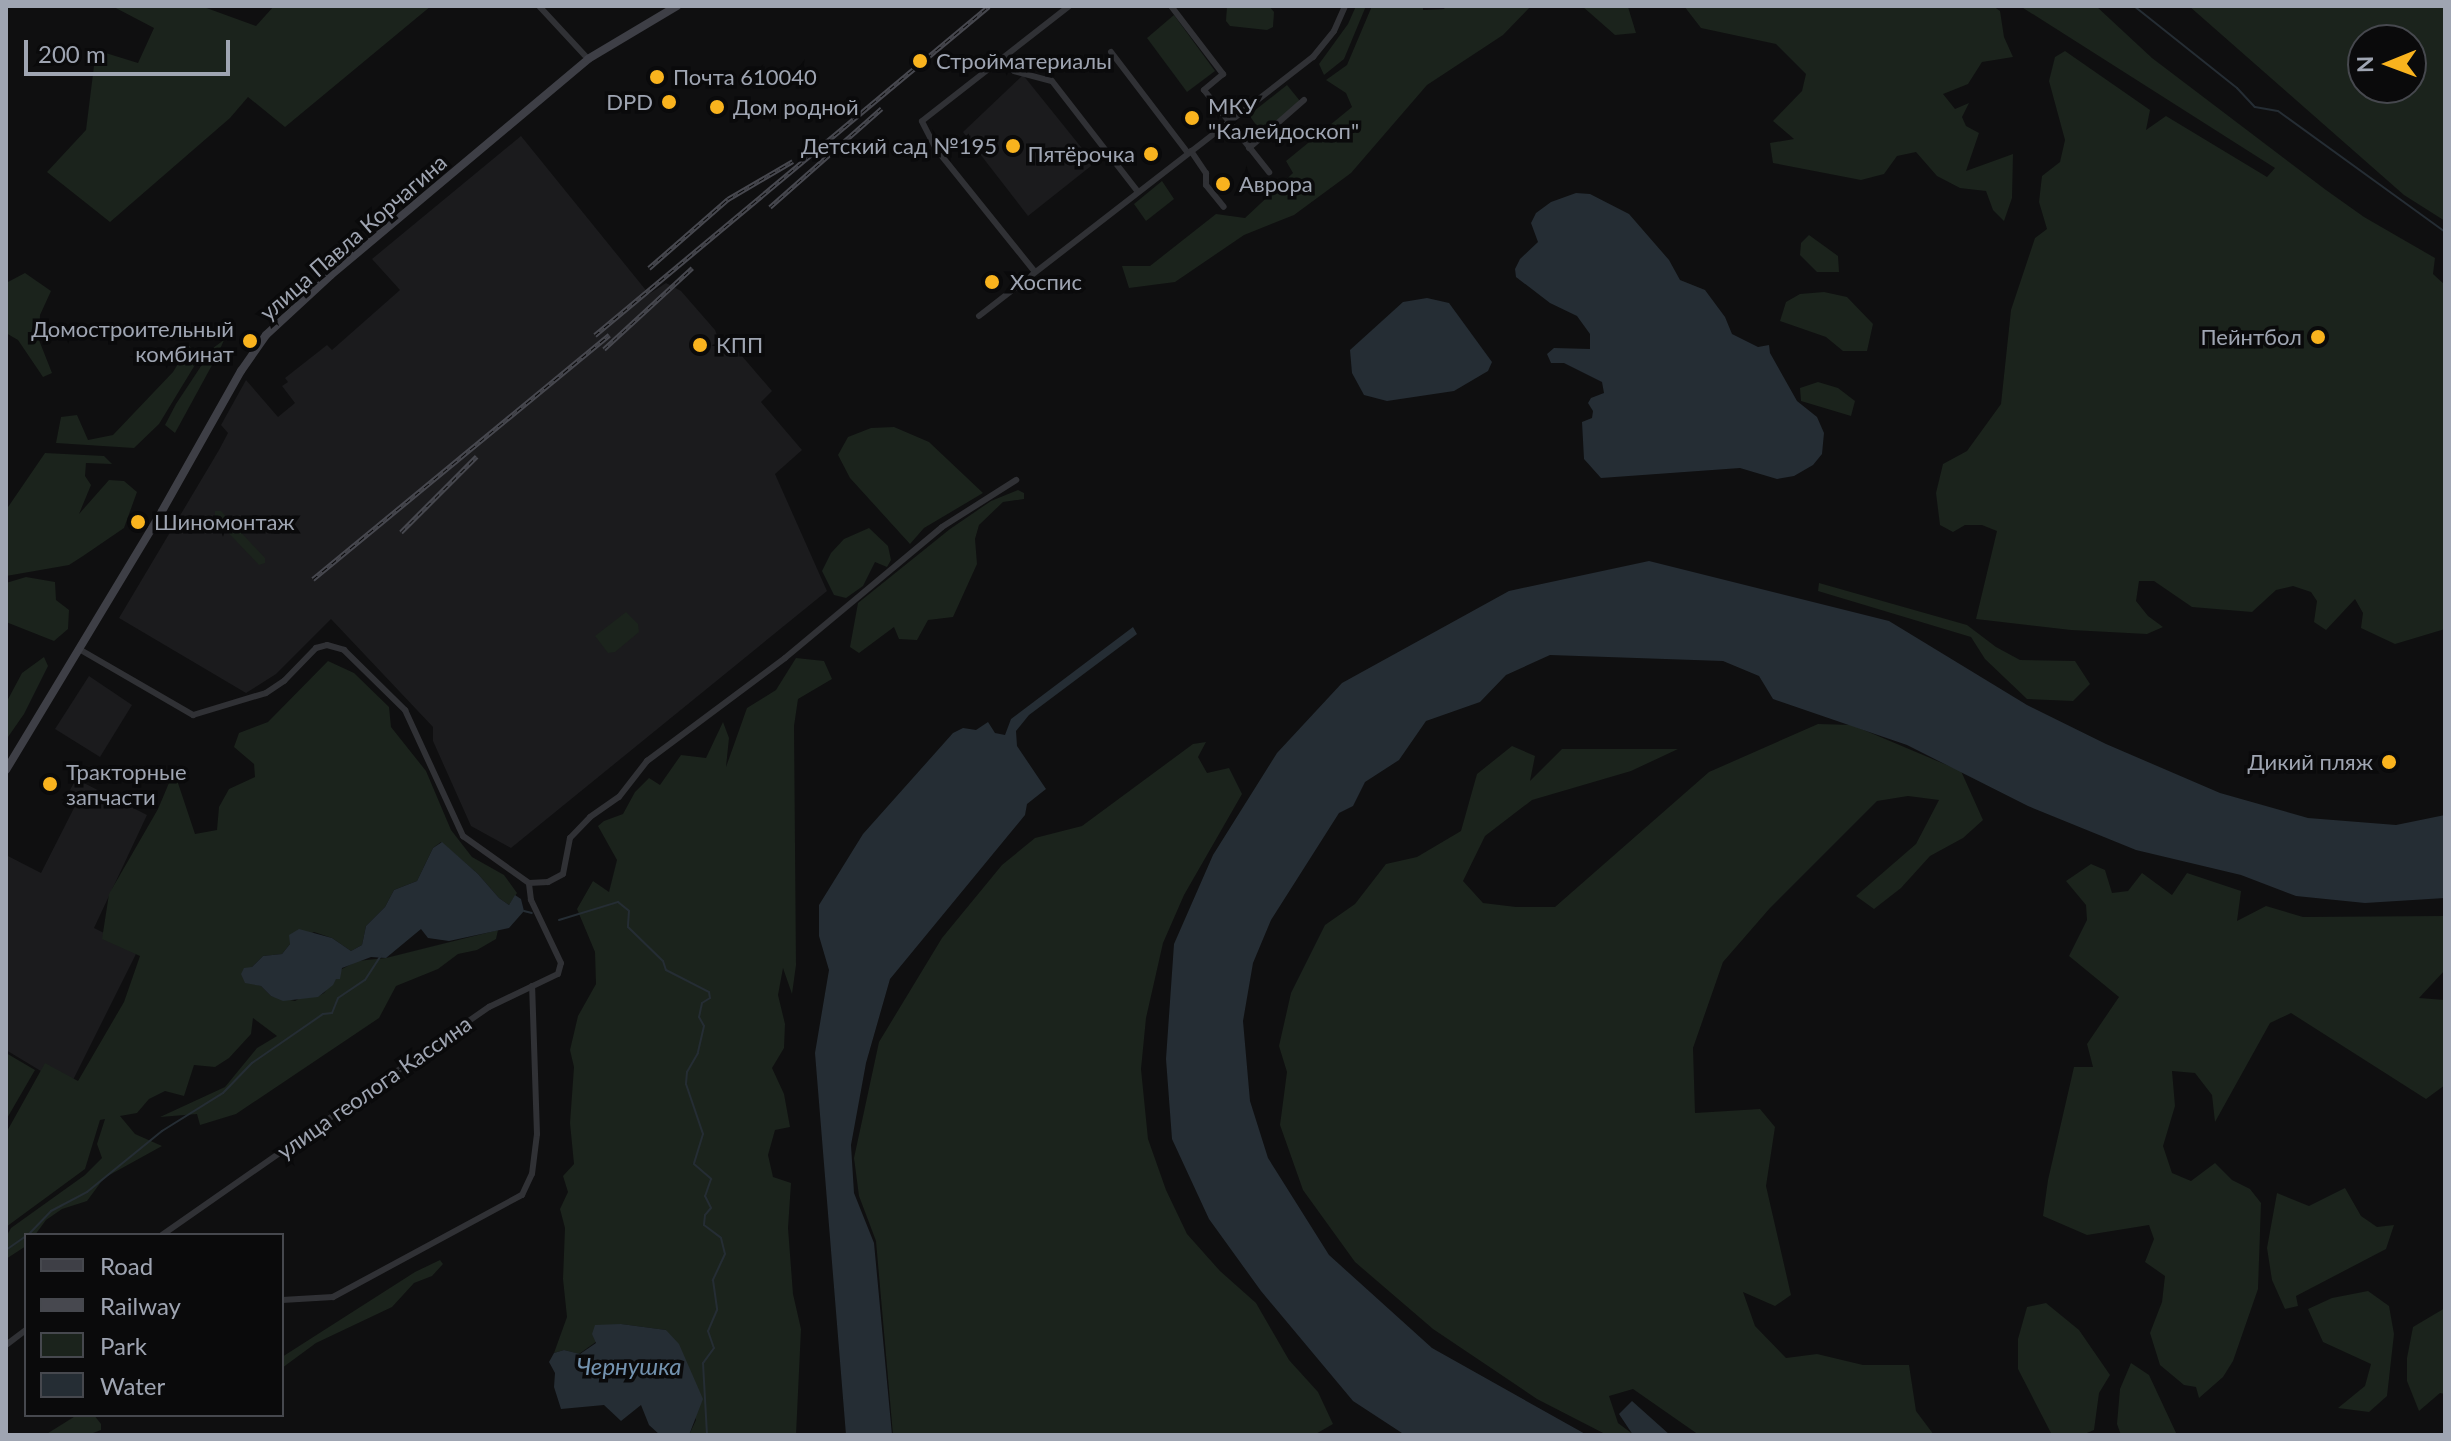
<!DOCTYPE html>
<meta charset="utf-8">
<style>
body{margin:0}
#map{position:relative;width:2451px;height:1441px;overflow:hidden;background:#0f0f10;font-family:Lato,sans-serif}
div>[style]{position:absolute}
.built>*{inset:0;background:#1b1b1d}
.green>*{inset:0;background:#1b231c}
.water>*{inset:0;background:#252d34}
.stream>*{height:2px;margin:-1px;padding:0 1px;transform-origin:1px;border-radius:1px;background:#252d34}
.street>*{height:6px;margin:-3px;padding:0 3px;transform-origin:3px;border-radius:3px;background:#303135}
.secondary>*{height:8px;margin:-4px;padding:0 4px;transform-origin:4px;border-radius:4px;background:#3e3f46}
.rail>*{height:5px;margin-top:-2.5px;transform-origin:0;background:repeating-linear-gradient(90deg,#0a0a0b 0 6px,#47484f 0 12px);box-sizing:border-box;border-block:2px solid #47484f}
.dots>*{width:22px;height:22px;translate:-50% -50%;box-sizing:border-box;border:4px solid #0a0a0b;border-radius:50%}
span{translate:-50% -50%;white-space:nowrap;text-align:center;line-height:1.15;-webkit-text-stroke:7px #0a0a0b;paint-order:stroke}
.poi-label{font-size:22px;color:#9fa5b2}
.left{translate:0 -50%;text-align:left}
.right{translate:-100% -50%;text-align:right}
.street-label{font-size:22px;color:#9fa5b2}
.water-label{font-size:24px;color:#7393b0;font-style:italic}
.frame{position:absolute;inset:0;border:8px solid #9fa5b2;pointer-events:none}
.legend{position:absolute;left:24px;top:1233px;width:260px;height:184px;box-sizing:border-box;background:#0a0a0b;border:2px solid #46484e;margin:0;padding:10px 14px;list-style:none;font-size:24px;color:#9fa5b2}
.legend li{display:flex;align-items:center;gap:16px;height:40px}
.legend b{width:40px;border:2px solid #46484e}
.north{position:absolute;left:2347px;top:24px;width:80px;height:80px;box-sizing:border-box;background:#0a0a0b;border:2px solid #46484e;border-radius:50%;rotate:269deg;font-size:22px;font-weight:700;line-height:32px;text-align:center;color:#9fa5b2}
.north::after{content:'';display:block;margin:auto;width:28px;height:36px;background:#f9b31e;clip-path:polygon(50% 0,100% 100%,50% 72%,0 100%)}
.scale{position:absolute;left:24px;top:40px;width:206px;height:36px;box-sizing:border-box;border:4px solid #9fa5b2;border-top:0;padding-left:10px;font-size:24px;line-height:28px;white-space:nowrap;color:#9fa5b2;-webkit-text-stroke:6px #0a0a0b;paint-order:stroke}
</style>
<div id="map">
<div class="built">
<div style="clip-path:polygon(1023px 75px,1089px 157px,1091px 166px,1028px 216px,963px 132px)"></div>
<div style="clip-path:polygon(521px 136px,649px 294px,666px 283px,681px 291px,715px 330px,721px 346px,736px 349px,772px 391px,761px 402px,802px 450px,775px 474px,827px 591px,511px 848px,471px 826px,433px 741px,433px 727px,331px 619px,276px 674px,246px 693px,119px 618px,219px 450px,228px 433px,221px 425px,246px 380px,278px 417px,295px 403px,282px 386px,288px 382px,285px 378px,327px 345px,332px 350px,400px 290px,372px 259px)"></div>
<div style="clip-path:polygon(89px 676px,132px 705px,100px 757px,55px 729px)"></div>
<div style="clip-path:polygon(76px 779px,147px 815px,94px 928px,138px 950px,69px 1088px,6px 1050px,6px 855px,41px 873px,74px 808px,64px 801px)"></div>
</div>
<div class="green">
<div style="clip-path:polygon(112px 6px,201px 6px,256px 26px,274px 6px,431px 6px,285px 127px,248px 97px,230px 118px,110px 222px,47px 172px,86px 130px,96px 50px,138px 63px,154px 28px)"></div>
<div style="clip-path:polygon(1227px 6px,1269px 6px,1274px 12px,1273px 27px,1267px 30px,1230px 26px,1226px 21px)"></div>
<div style="clip-path:polygon(1356px 6px,1366px 6px,1344px 59px,1324px 75px,1319px 64px,1348px 24px)"></div>
<div style="clip-path:polygon(1372px 6px,1423px 6px,1423px 10px,1444px 9px,1446px 6px,1531px 6px,1503px 35px,1427px 85px,1351px 173px,1294px 215px,1244px 235px,1175px 282px,1129px 288px,1122px 266px,1150px 266px,1216px 214px,1245px 218px,1293px 173px,1286px 161px,1352px 107px,1346px 93px,1326px 80px,1347px 65px)"></div>
<div style="clip-path:polygon(1582px 6px,1628px 7px,1636px 33px,1615px 35px)"></div>
<div style="clip-path:polygon(1684px 6px,1993px 6px,2000px 11px,2004px 37px,2013px 57px,1982px 62px,1968px 84px,1943px 94px,1955px 109px,1969px 103px,1962px 117px,1966px 126px,1979px 133px,1966px 171px,2013px 154px,2012px 198px,2004px 221px,1993px 210px,1986px 191px,1960px 188px,1937px 176px,1916px 152px,1897px 156px,1884px 174px,1861px 180px,1773px 163px,1770px 143px,1794px 139px,1773px 121px,1802px 91px,1806px 74px,1776px 44px,1701px 28px)"></div>
<div style="clip-path:polygon(2020px 6px,2096px 6px,2152px 58px,2326px 190px,2364px 217px,2435px 258px,2433px 274px,2445px 285px,2445px 629px,2395px 644px,2361px 628px,2363px 613px,2355px 599px,2326px 630px,2314px 622px,2317px 601px,2311px 592px,2293px 586px,2276px 590px,2252px 612px,2192px 607px,2154px 581px,2139px 581px,2136px 601px,2148px 616px,2163px 627px,2147px 634px,2071px 630px,1976px 619px,1997px 531px,1982px 525px,1965px 525px,1953px 532px,1940px 525px,1936px 493px,1943px 464px,1967px 451px,2001px 404px,2011px 310px,2035px 238px,2047px 229px,2039px 202px,2042px 176px,2060px 162px,2065px 140px,2049px 81px,2055px 57px,2065px 51px,2150px 110px,2146px 130px,2166px 116px,2267px 177px,2275px 168px)"></div>
<div style="clip-path:polygon(evenodd,2189px 6px,2445px 6px,2445px 221px,2404px 195px,2189px 6px,2363px 40px,2411px 40px,2411px 88px,2363px 88px,2363px 40px)"></div>
<div style="clip-path:polygon(1174px 15px,1215px 71px,1187px 92px,1147px 38px)"></div>
<div style="clip-path:polygon(1287px 85px,1300px 101px,1262px 133px,1249px 115px)"></div>
<div style="clip-path:polygon(1162px 181px,1174px 199px,1146px 221px,1134px 204px)"></div>
<div style="clip-path:polygon(1809px 235px,1838px 256px,1839px 272px,1817px 272px,1800px 255px,1801px 243px)"></div>
<div style="clip-path:polygon(25px 273px,51px 291px,40px 315px,39px 340px,52px 373px,43px 377px,18px 340px,6px 333px,6px 283px)"></div>
<div style="clip-path:polygon(1824px 292px,1847px 297px,1873px 324px,1867px 351px,1843px 351px,1826px 337px,1780px 321px,1786px 302px,1800px 294px)"></div>
<div style="clip-path:polygon(224px 340px,217px 356px,175px 433px,165px 425px,176px 404px,213px 348px)"></div>
<div style="clip-path:polygon(189px 346px,201px 355px,159px 424px,134px 448px,56px 443px,61px 417px,77px 415px,88px 440px,113px 435px,173px 372px)"></div>
<div style="clip-path:polygon(1818px 382px,1838px 388px,1855px 401px,1851px 416px,1801px 401px,1800px 388px)"></div>
<div style="clip-path:polygon(894px 427px,929px 442px,983px 493px,924px 528px,910px 544px,850px 478px,838px 455px,848px 437px,871px 428px)"></div>
<div style="clip-path:polygon(45px 453px,104px 456px,112px 464px,86px 463px,85px 476px,91px 485px,79px 514px,109px 480px,124px 481px,137px 492px,124px 528px,83px 556px,69px 565px,6px 576px,6px 510px)"></div>
<div style="clip-path:polygon(1018px 490px,1024px 493px,1024px 499px,1003px 502px,979px 525px,975px 539px,977px 564px,953px 617px,928px 620px,917px 640px,899px 639px,894px 627px,859px 653px,850px 647px,858px 603px,950px 529px,991px 501px)"></div>
<div style="clip-path:polygon(215px 511px,221px 511px,265px 558px,265px 563px,259px 565px,215px 519px)"></div>
<div style="clip-path:polygon(869px 528px,888px 546px,891px 560px,887px 567px,875px 562px,863px 586px,846px 598px,834px 595px,822px 571px,831px 553px,844px 539px)"></div>
<div style="clip-path:polygon(26px 577px,55px 582px,56px 600px,69px 610px,68px 629px,54px 641px,6px 622px,6px 583px)"></div>
<div style="clip-path:polygon(1819px 583px,1967px 625px,1996px 647px,2020px 660px,2075px 661px,2090px 684px,2073px 701px,2027px 699px,1985px 659px,1971px 637px,1818px 591px)"></div>
<div style="clip-path:polygon(626px 612px,638px 624px,639px 632px,615px 652px,608px 653px,595px 636px)"></div>
<div style="clip-path:polygon(44px 657px,48px 666px,24px 714px,8px 737px,6px 703px,22px 673px)"></div>
<div style="clip-path:polygon(796px 658px,824px 661px,832px 679px,798px 699px,794px 726px,796px 965px,792px 994px,783px 968px,778px 995px,785px 1024px,784px 1048px,772px 1068px,784px 1094px,790px 1127px,775px 1130px,768px 1155px,773px 1177px,791px 1183px,788px 1228px,793px 1294px,801px 1329px,796px 1435px,689px 1435px,696px 1420px,666px 1330px,621px 1324px,579px 1354px,564px 1350px,554px 1353px,567px 1317px,563px 1279px,565px 1228px,560px 1209px,568px 1192px,563px 1176px,574px 1164px,570px 1123px,574px 1067px,570px 1050px,578px 1016px,596px 984px,595px 952px,577px 909px,593px 881px,609px 892px,617px 860px,598px 826px,604px 821px,623px 814px,635px 792px,649px 778px,660px 785px,681px 755px,706px 758px,723px 722px,729px 738px,726px 767px,747px 708px,776px 690px)"></div>
<div style="clip-path:polygon(328px 661px,354px 673px,389px 707px,391px 727px,426px 771px,451px 830px,472px 857px,504px 875px,517px 893px,509px 905px,499px 898px,478px 874px,441px 842px,433px 848px,417px 881px,394px 890px,385px 907px,366px 926px,362px 945px,351px 951px,332px 938px,314px 932px,290px 944px,282px 954px,263px 956px,252px 967px,251px 983px,261px 986px,271px 996px,295px 1001px,305px 995px,317px 997px,324px 993px,342px 969px,357px 961px,386px 958px,498px 930px,496px 939px,477px 950px,458px 954px,438px 969px,396px 986px,379px 1018px,236px 1114px,200px 1125px,197px 1114px,160px 1117px,225px 1087px,257px 1048px,277px 1036px,253px 1018px,251px 1034px,229px 1058px,215px 1067px,194px 1065px,184px 1096px,165px 1091px,149px 1099px,137px 1113px,120px 1116px,135px 1134px,162px 1146px,104px 1178px,87px 1201px,62px 1209px,46px 1220px,35px 1235px,26px 1235px,26px 1246px,6px 1259px,6px 1237px,11px 1228px,85px 1175px,102px 1158px,97px 1144px,105px 1119px,100px 1120px,85px 1169px,6px 1227px,6px 1133px,45px 1063px,78px 1081px,124px 1002px,140px 956px,102px 939px,109px 894px,158px 809px,174px 771px,195px 834px,217px 830px,219px 807px,229px 789px,255px 777px,254px 764px,234px 747px,239px 733px,268px 722px)"></div>
<div style="clip-path:polygon(1818px 724px,1852px 725px,1961px 771px,1983px 820px,1963px 838px,1930px 856px,1901px 888px,1874px 909px,1856px 896px,1916px 844px,1939px 800px,1908px 796px,1877px 801px,1770px 908px,1723px 962px,1693px 1048px,1695px 1113px,1760px 1109px,1775px 1127px,1766px 1186px,1791px 1295px,1775px 1306px,1743px 1292px,1755px 1326px,1786px 1358px,1817px 1354px,1863px 1365px,1909px 1365px,1916px 1411px,1934px 1435px,1699px 1435px,1633px 1389px,1609px 1396px,1618px 1423px,1634px 1435px,1607px 1435px,1537px 1399px,1433px 1329px,1355px 1262px,1303px 1190px,1280px 1125px,1287px 1072px,1279px 1046px,1291px 993px,1325px 925px,1355px 904px,1386px 864px,1417px 857px,1461px 831px,1477px 774px,1512px 746px,1535px 756px,1530px 781px,1562px 749px,1678px 749px,1631px 771px,1532px 800px,1485px 836px,1463px 881px,1483px 903px,1516px 907px,1555px 907px,1709px 772px)"></div>
<div style="clip-path:polygon(1206px 742px,1198px 757px,1207px 773px,1229px 768px,1242px 794px,1184px 895px,1163px 943px,1146px 1018px,1141px 1069px,1148px 1139px,1166px 1190px,1187px 1234px,1220px 1271px,1256px 1303px,1289px 1360px,1318px 1392px,1333px 1424px,1314px 1435px,893px 1435px,876px 1241px,859px 1196px,854px 1158px,879px 1042px,942px 938px,1002px 865px,1035px 838px,1082px 826px,1193px 744px)"></div>
<div style="clip-path:polygon(2091px 864px,2105px 870px,2112px 893px,2128px 891px,2142px 873px,2172px 895px,2187px 873px,2241px 891px,2237px 921px,2266px 906px,2303px 917px,2445px 916px,2445px 970px,2419px 998px,2445px 1000px,2445px 1085px,2426px 1099px,2291px 1013px,2270px 1023px,2215px 1122px,2212px 1095px,2195px 1073px,2172px 1071px,2175px 1106px,2163px 1146px,2172px 1173px,2191px 1181px,2215px 1163px,2232px 1180px,2250px 1189px,2261px 1203px,2258px 1289px,2233px 1361px,2223px 1377px,2199px 1398px,2196px 1387px,2184px 1385px,2160px 1365px,2150px 1333px,2162px 1302px,2165px 1276px,2145px 1262px,2154px 1239px,2149px 1225px,2087px 1235px,2043px 1216px,2048px 1180px,2074px 1067px,2093px 1067px,2087px 1044px,2119px 997px,2069px 956px,2087px 920px,2086px 905px,2066px 881px)"></div>
<div style="clip-path:polygon(6px 1053px,35px 1070px,6px 1120px)"></div>
<div style="clip-path:polygon(2345px 1188px,2361px 1216px,2377px 1227px,2394px 1225px,2386px 1249px,2296px 1296px,2298px 1306px,2285px 1309px,2272px 1280px,2267px 1248px,2277px 1193px,2309px 1206px)"></div>
<div style="clip-path:polygon(440px 1260px,443px 1264px,432px 1276px,414px 1283px,392px 1307px,316px 1343px,282px 1368px,282px 1357px,415px 1272px)"></div>
<div style="clip-path:polygon(2368px 1291px,2389px 1306px,2394px 1334px,2387px 1396px,2369px 1412px,2338px 1408px,2365px 1386px,2371px 1364px,2323px 1342px,2308px 1309px,2332px 1298px)"></div>
<div style="clip-path:polygon(2046px 1303px,2079px 1330px,2110px 1375px,2099px 1393px,2094px 1430px,2082px 1435px,2052px 1435px,2018px 1369px,2018px 1339px,2027px 1307px)"></div>
<div style="clip-path:polygon(2445px 1308px,2445px 1394px,2440px 1393px,2419px 1411px,2407px 1381px,2407px 1358px,2413px 1327px)"></div>
<div style="clip-path:polygon(2131px 1363px,2149px 1375px,2177px 1435px,2121px 1435px,2117px 1424px,2120px 1389px)"></div>
<div style="clip-path:polygon(77px 1415px,94px 1415px,101px 1424px,101px 1430px,88px 1435px,45px 1435px)"></div>
</div>
<div class="water">
<div style="clip-path:polygon(1576px 193px,1590px 194px,1629px 214px,1669px 260px,1680px 280px,1705px 290px,1725px 317px,1732px 334px,1758px 347px,1769px 345px,1770px 353px,1797px 401px,1817px 417px,1824px 433px,1822px 454px,1813px 465px,1794px 476px,1777px 479px,1740px 468px,1601px 478px,1584px 459px,1582px 422px,1592px 418px,1593px 411px,1588px 403px,1591px 398px,1604px 393px,1602px 382px,1564px 363px,1551px 363px,1547px 354px,1554px 348px,1590px 349px,1590px 334px,1577px 316px,1550px 303px,1516px 277px,1515px 269px,1520px 259px,1538px 242px,1531px 223px,1536px 213px,1551px 202px)"></div>
<div style="clip-path:polygon(1427px 298px,1449px 303px,1492px 362px,1488px 371px,1454px 391px,1387px 401px,1364px 395px,1352px 373px,1350px 350px,1403px 302px)"></div>
<div style="clip-path:polygon(1649px 561px,1889px 621px,2027px 705px,2106px 744px,2220px 793px,2308px 818px,2396px 825px,2445px 815px,2445px 898px,2365px 903px,2296px 896px,2241px 875px,2136px 850px,2028px 806px,1907px 745px,1773px 699px,1759px 676px,1723px 661px,1550px 655px,1506px 675px,1480px 702px,1426px 721px,1399px 760px,1365px 782px,1353px 806px,1339px 813px,1271px 920px,1253px 963px,1243px 1021px,1250px 1101px,1268px 1158px,1329px 1255px,1432px 1348px,1587px 1435px,1405px 1435px,1353px 1401px,1261px 1291px,1209px 1219px,1172px 1139px,1166px 1059px,1174px 944px,1213px 855px,1277px 753px,1342px 683px,1509px 591px)"></div>
<div style="clip-path:polygon(1133px 627px,1137px 634px,1029px 715px,1016px 731px,1017px 746px,1046px 789px,1027px 804px,1025px 815px,890px 979px,866px 1063px,851px 1145px,854px 1193px,874px 1243px,892px 1435px,846px 1435px,815px 1053px,829px 970px,819px 936px,819px 905px,863px 834px,953px 733px,963px 728px,976px 730px,988px 722px,995px 733px,1005px 735px,1011px 719px)"></div>
<div style="clip-path:polygon(442px 842px,478px 874px,499px 898px,509px 905px,515px 895px,521px 899px,524px 911px,509px 928px,449px 941px,428px 938px,421px 929px,386px 958px,371px 957px,342px 968px,340px 979px,336px 979px,333px 985px,318px 997px,283px 1001px,271px 996px,261px 986px,245px 983px,241px 974px,244px 968px,252px 967px,263px 956px,282px 954px,290px 944px,289px 935px,299px 929px,332px 938px,351px 951px,362px 945px,366px 926px,385px 907px,394px 890px,417px 881px,433px 848px)"></div>
<div style="clip-path:polygon(621px 1324px,666px 1330px,679px 1344px,703px 1399px,689px 1435px,660px 1435px,649px 1425px,641px 1405px,621px 1421px,604px 1405px,561px 1409px,554px 1387px,555px 1373px,549px 1362px,554px 1353px,564px 1350px,580px 1354px,596px 1343px,592px 1334px,595px 1325px)"></div>
<div style="clip-path:polygon(1632px 1401px,1670px 1435px,1633px 1435px,1619px 1414px)"></div>
</div>
<div class="stream">
<div style="left:2134px;top:6px;width:132px;rotate:38.5deg"></div>
<div style="left:2237px;top:88px;width:26px;rotate:47deg"></div>
<div style="left:2255px;top:107px;width:23px;rotate:10deg"></div>
<div style="left:2278px;top:111px;width:206px;rotate:35.9deg"></div>
<div style="left:524px;top:911px;width:8px;rotate:14deg"></div>
<div style="left:559px;top:920px;width:62px;rotate:-17deg"></div>
<div style="left:618px;top:902px;width:14px;rotate:39deg"></div>
<div style="left:629px;top:911px;width:16px;rotate:94deg"></div>
<div style="left:628px;top:927px;width:49px;rotate:44.2deg"></div>
<div style="left:663px;top:961px;width:9px;rotate:72deg"></div>
<div style="left:666px;top:970px;width:48px;rotate:27.1deg"></div>
<div style="left:709px;top:992px;width:6px;rotate:81deg"></div>
<div style="left:710px;top:998px;width:9px;rotate:148deg"></div>
<div style="left:702px;top:1003px;width:14px;rotate:102deg"></div>
<div style="left:699px;top:1017px;width:10px;rotate:61deg"></div>
<div style="left:704px;top:1026px;width:28px;rotate:103deg"></div>
<div style="left:698px;top:1053px;width:22px;rotate:120deg"></div>
<div style="left:687px;top:1072px;width:12px;rotate:95deg"></div>
<div style="left:686px;top:1084px;width:53px;rotate:71.2deg"></div>
<div style="left:703px;top:1134px;width:31px;rotate:107deg"></div>
<div style="left:694px;top:1164px;width:23px;rotate:41deg"></div>
<div style="left:711px;top:1179px;width:18px;rotate:109deg"></div>
<div style="left:705px;top:1196px;width:13px;rotate:63deg"></div>
<div style="left:711px;top:1208px;width:9px;rotate:131deg"></div>
<div style="left:705px;top:1215px;width:10px;rotate:96deg"></div>
<div style="left:704px;top:1225px;width:21px;rotate:37deg"></div>
<div style="left:721px;top:1238px;width:16px;rotate:76deg"></div>
<div style="left:725px;top:1254px;width:29px;rotate:115deg"></div>
<div style="left:713px;top:1280px;width:30px;rotate:82deg"></div>
<div style="left:717px;top:1310px;width:23px;rotate:113deg"></div>
<div style="left:708px;top:1331px;width:18px;rotate:71deg"></div>
<div style="left:714px;top:1348px;width:19px;rotate:126deg"></div>
<div style="left:703px;top:1363px;width:72px;rotate:86.8deg"></div>
<div style="left:28px;top:1235px;width:33px;rotate:-46deg"></div>
<div style="left:51px;top:1211px;width:41px;rotate:-27.8deg"></div>
<div style="left:87px;top:1192px;width:97px;rotate:-39.1deg"></div>
<div style="left:162px;top:1131px;width:72px;rotate:-31.9deg"></div>
<div style="left:223px;top:1093px;width:42px;rotate:-46deg"></div>
<div style="left:252px;top:1063px;width:86px;rotate:-34.6deg"></div>
<div style="left:323px;top:1014px;width:9px;rotate:-6deg"></div>
<div style="left:332px;top:1013px;width:16px;rotate:-68deg"></div>
<div style="left:338px;top:998px;width:32px;rotate:-34deg"></div>
<div style="left:365px;top:980px;width:30px;rotate:-57deg"></div>
<div style="left:6px;top:1250px;width:24px;rotate:-35deg"></div>
</div>
<div class="street">
<div style="left:539px;top:6px;width:72px;rotate:47.2deg"></div>
<div style="left:1171px;top:6px;width:86px;rotate:52.6deg"></div>
<div style="left:1223px;top:74px;width:25px;rotate:140deg"></div>
<div style="left:1204px;top:90px;width:105px;rotate:51.6deg"></div>
<div style="left:1111px;top:52px;width:127px;rotate:52.7deg"></div>
<div style="left:1004px;top:58px;width:16px;rotate:52deg"></div>
<div style="left:1014px;top:71px;width:39px;rotate:15deg"></div>
<div style="left:1052px;top:81px;width:140px;rotate:52.2deg"></div>
<div style="left:1249px;top:148px;width:73px;rotate:-41.1deg"></div>
<div style="left:1191px;top:151px;width:27px;rotate:56deg"></div>
<div style="left:1206px;top:173px;width:12px;rotate:90deg"></div>
<div style="left:1206px;top:185px;width:28px;rotate:51deg"></div>
<div style="left:1035px;top:272px;width:158px;rotate:-128.8deg"></div>
<div style="left:936px;top:149px;width:31px;rotate:-117deg"></div>
<div style="left:922px;top:121px;width:187px;rotate:-38deg"></div>
<div style="left:979px;top:316px;width:423px;rotate:-37.8deg"></div>
<div style="left:1313px;top:57px;width:33px;rotate:-51deg"></div>
<div style="left:1334px;top:31px;width:27px;rotate:-66deg"></div>
<div style="left:79px;top:649px;width:132px;rotate:30.1deg"></div>
<div style="left:193px;top:715px;width:76px;rotate:-16.8deg"></div>
<div style="left:266px;top:693px;width:22px;rotate:-34deg"></div>
<div style="left:284px;top:681px;width:46px;rotate:-45.9deg"></div>
<div style="left:316px;top:648px;width:11px;rotate:-15deg"></div>
<div style="left:327px;top:645px;width:18px;rotate:16deg"></div>
<div style="left:344px;top:650px;width:86px;rotate:44.5deg"></div>
<div style="left:405px;top:710px;width:139px;rotate:65.3deg"></div>
<div style="left:463px;top:836px;width:81px;rotate:35.5deg"></div>
<div style="left:162px;top:1235px;width:399px;rotate:-34.9deg"></div>
<div style="left:489px;top:1007px;width:76px;rotate:-25.6deg"></div>
<div style="left:558px;top:974px;width:11px;rotate:-75deg"></div>
<div style="left:561px;top:963px;width:70px;rotate:-115.5deg"></div>
<div style="left:531px;top:900px;width:17px;rotate:-97deg"></div>
<div style="left:529px;top:883px;width:19px;rotate:-3deg"></div>
<div style="left:548px;top:882px;width:17px;rotate:-28deg"></div>
<div style="left:563px;top:874px;width:37px;rotate:-79deg"></div>
<div style="left:570px;top:838px;width:29px;rotate:-46deg"></div>
<div style="left:590px;top:817px;width:35px;rotate:-35deg"></div>
<div style="left:619px;top:797px;width:46px;rotate:-52.1deg"></div>
<div style="left:647px;top:761px;width:172px;rotate:-36.7deg"></div>
<div style="left:785px;top:658px;width:204px;rotate:-39.8deg"></div>
<div style="left:942px;top:527px;width:88px;rotate:-32.4deg"></div>
<div style="left:282px;top:1300px;width:51px;rotate:-3.4deg"></div>
<div style="left:333px;top:1297px;width:215px;rotate:-28.4deg"></div>
<div style="left:522px;top:1195px;width:23px;rotate:-65deg"></div>
<div style="left:532px;top:1174px;width:40px;rotate:-82.9deg"></div>
<div style="left:537px;top:1134px;width:148px;rotate:-91.9deg"></div>
<div style="left:6px;top:1345px;width:25px;rotate:-37deg"></div>
</div>
<div class="secondary">
<div style="left:6px;top:770px;width:302px;rotate:-58.9deg"></div>
<div style="left:162px;top:511px;width:161px;rotate:-60.6deg"></div>
<div style="left:241px;top:371px;width:44px;rotate:-55.2deg"></div>
<div style="left:266px;top:335px;width:88px;rotate:-42.7deg"></div>
<div style="left:331px;top:275px;width:336px;rotate:-40deg"></div>
<div style="left:588px;top:59px;width:104px;rotate:-30.8deg"></div>
</div>
<div class="rail">
<div style="left:770px;top:207px;width:149px;rotate:-41.5deg"></div>
<div style="left:649px;top:268px;width:105px;rotate:-41.1deg"></div>
<div style="left:728px;top:199px;width:75px;rotate:-30.3deg"></div>
<div style="left:595px;top:335px;width:513px;rotate:-39.86deg"></div>
<div style="left:604px;top:349px;width:120px;rotate:-42.6deg"></div>
<div style="left:401px;top:532px;width:107px;rotate:-45deg"></div>
<div style="left:313px;top:579px;width:384px;rotate:-39.5deg"></div>
</div>
<div class="dots">
<div style="left:920px;top:61px;background:#f9b31e"></div>
<div style="left:657px;top:77px;background:#f9b31e"></div>
<div style="left:669px;top:102px;background:#f9b31e"></div>
<div style="left:717px;top:107px;background:#f9b31e"></div>
<div style="left:1192px;top:118px;background:#f9b31e"></div>
<div style="left:1013px;top:146px;background:#f9b31e"></div>
<div style="left:1151px;top:154px;background:#f9b31e"></div>
<div style="left:1223px;top:184px;background:#f9b31e"></div>
<div style="left:992px;top:282px;background:#f9b31e"></div>
<div style="left:2318px;top:337px;background:#f9b31e"></div>
<div style="left:250px;top:341px;background:#f9b31e"></div>
<div style="left:700px;top:345px;background:#f9b31e"></div>
<div style="left:138px;top:522px;background:#f9b31e"></div>
<div style="left:2389px;top:762px;background:#f9b31e"></div>
<div style="left:50px;top:784px;background:#f9b31e"></div>
</div>
<div class="poi-label">
<span class="left" style="left:936px;top:61px">Стройматериалы</span>
<span class="left" style="left:673px;top:77px">Почта 610040</span>
<span class="right" style="left:653px;top:102px">DPD</span>
<span class="left" style="left:1208px;top:118px">МКУ<br>"Калейдоскоп"</span>
<span class="left" style="left:733px;top:107px">Дом родной</span>
<span class="right" style="left:997px;top:146px">Детский сад №195</span>
<span class="right" style="left:1135px;top:154px">Пятёрочка</span>
<span class="left" style="left:1239px;top:184px">Аврора</span>
<span class="left" style="left:1010px;top:282px">Хоспис</span>
<span class="right" style="left:234px;top:341px">Домостроительный<br>комбинат</span>
<span class="right" style="left:2302px;top:337px">Пейнтбол</span>
<span class="left" style="left:716px;top:345px">КПП</span>
<span class="left" style="left:154px;top:522px">Шиномонтаж</span>
<span class="right" style="left:2373px;top:762px">Дикий пляж</span>
<span class="left" style="left:66px;top:784px">Тракторные<br>запчасти</span>
</div>
<div class="street-label">
<span style="left:353px;top:237px;rotate:-41deg">улица Павла Корчагина</span>
<span style="left:374px;top:1087px;rotate:-35deg">улица геолога Кассина</span>
</div>
<div class="water-label">
<span style="left:629px;top:1366px">Чернушка</span>
</div>
<div class="frame"></div>
<ul class="legend">
<li><b style="height:10px;background:#3e3f46"></b>Road</li>
<li><b style="height:10px;background:#47484f"></b>Railway</li>
<li><b style="height:22px;background:#1b231c"></b>Park</li>
<li><b style="height:22px;background:#252d34"></b>Water</li>
</ul>
<div class="north">N</div>
<div class="scale">200 m</div>
</div>
